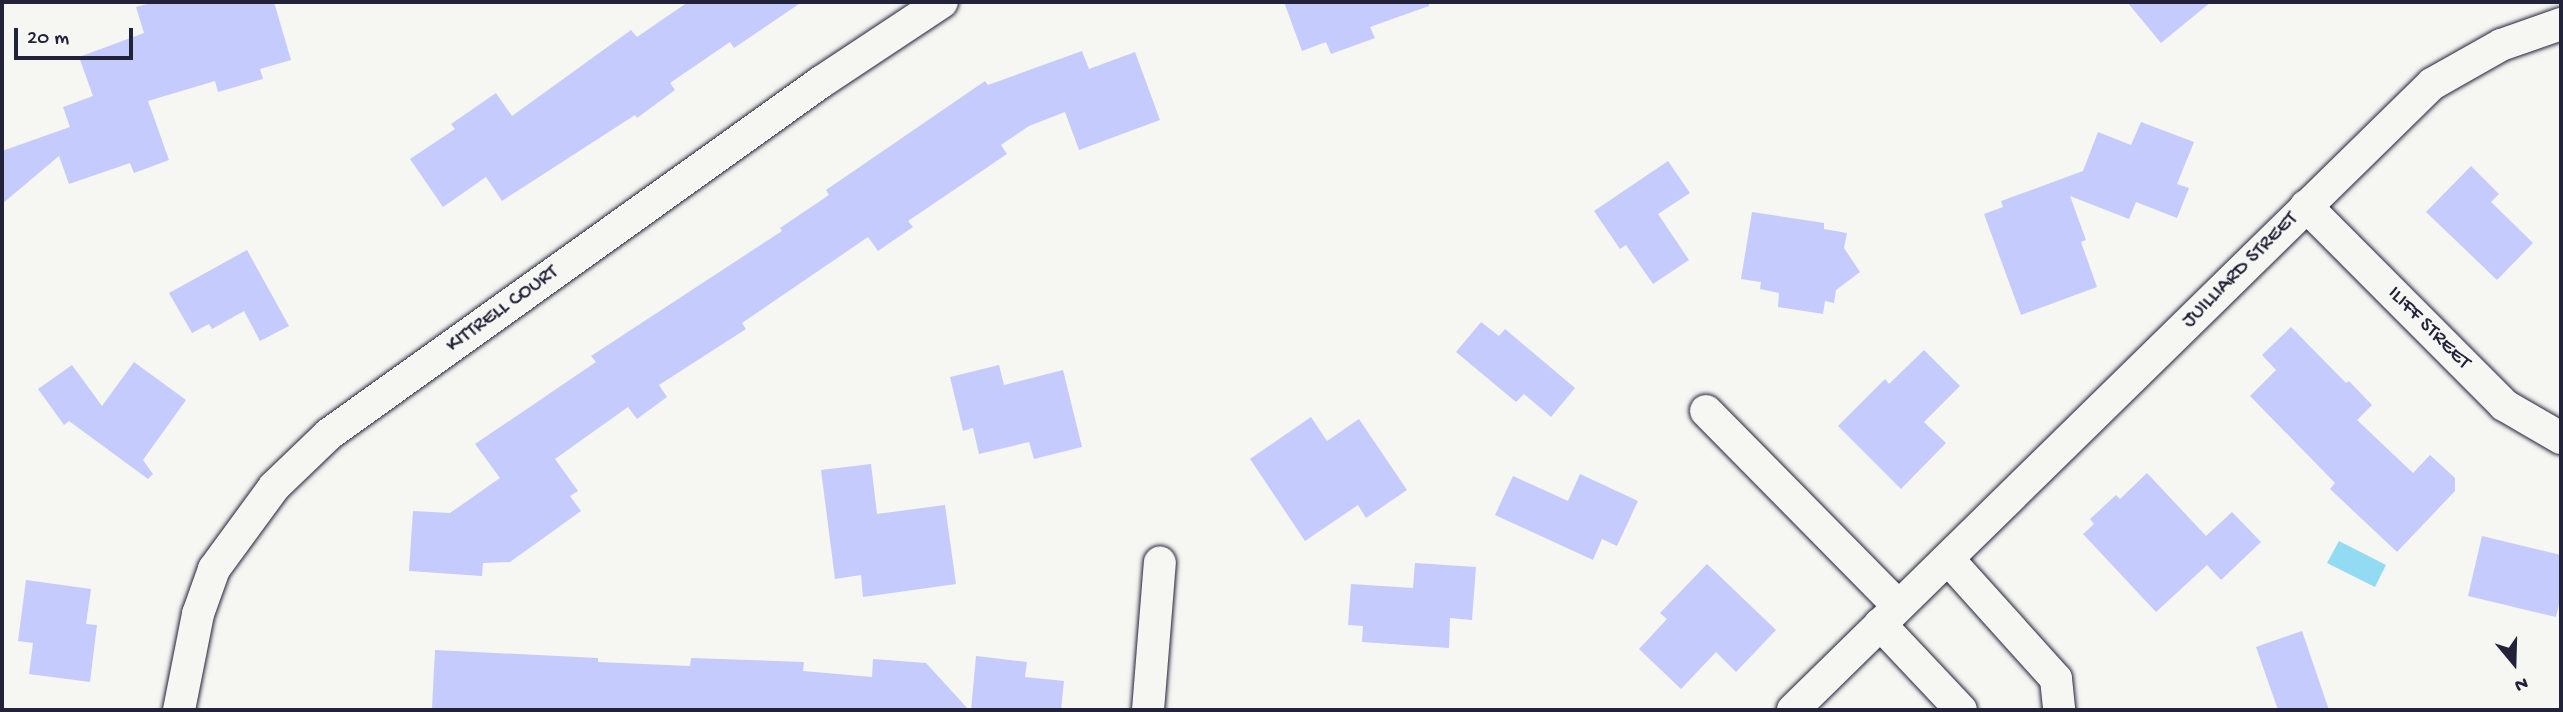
<!DOCTYPE html>
<style>
body{margin:0}
#map{position:relative;width:2563px;height:712px;overflow:hidden;background:#f6f6f2;font-family:"Gochi Hand",sans-serif}
div>[style]{position:absolute}
.water>*{inset:0;background:#92dbf3}
.building>*{inset:0;background:#c6cbfd}
.roads{filter:drop-shadow(0 0 2px #22223b) drop-shadow(0 0 2px #22223b)}
.street>*{height:32px;margin:-16px;padding:0 16px;transform-origin:16px;border-radius:16px;background:#f6f6f2}
span{translate:-50% -50%;white-space:nowrap;text-align:center;line-height:1.15;-webkit-text-stroke:7px #f6f6f2;paint-order:stroke}
.street-label{font-size:21px;color:#22223b}
.frame{position:absolute;inset:0;border:4px solid #22223b;pointer-events:none}
.north{position:absolute;left:2479px;top:628px;width:70px;height:70px;-webkit-text-stroke:5px #f6f6f2;paint-order:stroke;rotate:161deg;font-size:19px;font-weight:700;line-height:28px;text-align:center;color:#22223b}
.north::after{content:'';display:block;margin:auto;width:24px;height:32px;background:#22223b;clip-path:polygon(50% 0,100% 100%,50% 72%,0 100%)}
.scale{position:absolute;left:14px;top:28px;width:119px;height:32px;box-sizing:border-box;border:4px solid #22223b;border-top:0;padding-left:9px;font-size:21px;line-height:24px;white-space:nowrap;color:#22223b;-webkit-text-stroke:5px #f6f6f2;paint-order:stroke}
</style>
<div id="map">
<div class="water">
<div style="clip-path:polygon(2339px 541px,2386px 565px,2375px 587px,2327px 563px)"></div>
</div>
<div class="building">
<div style="clip-path:polygon(154px 2px,274px 2px,291px 60px,260px 69px,263px 79px,218px 92px,215px 81px,148px 101px,169px 160px,134px 173px,130px 163px,69px 184px,59px 156px,2px 204px,2px 151px,70px 127px,63px 107px,93px 96px,79px 57px,144px 33px,136px 7px)"></div>
<div style="clip-path:polygon(688px 2px,802px 2px,734px 48px,730px 42px,670px 83px,675px 90px,637px 118px,635px 115px,502px 201px,486px 177px,443px 207px,410px 159px,455px 129px,451px 124px,496px 93px,512px 116px,631px 30px,637px 37px)"></div>
<div style="clip-path:polygon(1284px 2px,1429px 2px,1429px 6px,1370px 27px,1375px 38px,1331px 54px,1326px 42px,1302px 51px)"></div>
<div style="clip-path:polygon(2127px 2px,2211px 2px,2161px 43px)"></div>
<div style="clip-path:polygon(1082px 51px,1089px 69px,1135px 52px,1160px 120px,1079px 150px,1065px 112px,1029px 126px,1001px 145px,1007px 154px,908px 221px,913px 227px,878px 251px,868px 237px,742px 323px,746px 329px,659px 385px,667px 397px,637px 419px,628px 407px,555px 459px,578px 491px,570px 496px,581px 511px,510px 562px,483px 563px,482px 576px,409px 571px,413px 511px,450px 513px,500px 478px,475px 444px,596px 362px,591px 356px,782px 231px,780px 228px,829px 195px,826px 190px,985px 81px,988px 85px)"></div>
<div style="clip-path:polygon(2141px 122px,2194px 142px,2177px 184px,2189px 188px,2177px 218px,2136px 202px,2129px 219px,2070px 196px,2086px 240px,2081px 242px,2097px 287px,2021px 315px,1984px 214px,2003px 207px,2001px 201px,2083px 171px,2098px 132px,2131px 145px)"></div>
<div style="clip-path:polygon(1668px 161px,1690px 193px,1658px 214px,1689px 260px,1653px 284px,1626px 245px,1620px 249px,1594px 211px)"></div>
<div style="clip-path:polygon(2471px 166px,2499px 194px,2491px 202px,2533px 243px,2497px 280px,2426px 212px)"></div>
<div style="clip-path:polygon(1752px 212px,1824px 223px,1824px 229px,1847px 233px,1844px 248px,1860px 272px,1836px 290px,1834px 303px,1825px 301px,1823px 314px,1778px 307px,1779px 293px,1760px 289px,1761px 282px,1741px 279px)"></div>
<div style="clip-path:polygon(247px 250px,289px 326px,260px 341px,244px 311px,212px 329px,209px 324px,192px 333px,169px 293px)"></div>
<div style="clip-path:polygon(1481px 322px,1499px 336px,1505px 329px,1575px 388px,1551px 417px,1524px 394px,1516px 402px,1456px 352px)"></div>
<div style="clip-path:polygon(2291px 327px,2346px 383px,2349px 381px,2372px 405px,2357px 420px,2413px 473px,2430px 455px,2455px 478px,2455px 491px,2397px 552px,2330px 489px,2335px 483px,2250px 396px,2276px 370px,2262px 355px)"></div>
<div style="clip-path:polygon(1924px 350px,1960px 386px,1924px 422px,1946px 443px,1901px 489px,1838px 426px,1885px 379px,1889px 384px)"></div>
<div style="clip-path:polygon(134px 362px,186px 400px,143px 460px,153px 474px,148px 479px,69px 421px,64px 425px,38px 389px,72px 365px,102px 406px)"></div>
<div style="clip-path:polygon(999px 365px,1004px 385px,1063px 370px,1082px 447px,1034px 459px,1029px 442px,979px 454px,973px 428px,963px 431px,950px 377px)"></div>
<div style="clip-path:polygon(1311px 417px,1327px 441px,1359px 419px,1407px 490px,1366px 518px,1358px 505px,1305px 541px,1250px 459px)"></div>
<div style="clip-path:polygon(871px 464px,877px 514px,945px 505px,956px 584px,863px 597px,861px 575px,835px 579px,821px 470px)"></div>
<div style="clip-path:polygon(2147px 473px,2206px 536px,2232px 512px,2261px 542px,2221px 580px,2207px 565px,2156px 612px,2083px 534px,2094px 524px,2090px 519px,2116px 495px,2120px 499px)"></div>
<div style="clip-path:polygon(1580px 474px,1638px 501px,1617px 546px,1602px 539px,1593px 560px,1495px 515px,1513px 476px,1568px 501px)"></div>
<div style="clip-path:polygon(2482px 536px,2561px 555px,2561px 596px,2556px 617px,2468px 596px)"></div>
<div style="clip-path:polygon(1415px 563px,1476px 567px,1472px 620px,1450px 618px,1449px 648px,1362px 642px,1363px 626px,1348px 625px,1351px 584px,1413px 588px)"></div>
<div style="clip-path:polygon(1707px 564px,1776px 630px,1736px 672px,1716px 652px,1681px 689px,1639px 649px,1667px 619px,1660px 613px)"></div>
<div style="clip-path:polygon(26px 580px,91px 589px,86px 624px,97px 625px,90px 682px,29px 674px,33px 643px,18px 641px)"></div>
<div style="clip-path:polygon(2302px 631px,2329px 710px,2278px 710px,2256px 647px)"></div>
<div style="clip-path:polygon(435px 650px,598px 658px,598px 662px,690px 666px,691px 658px,804px 662px,803px 671px,872px 677px,873px 659px,926px 663px,969px 710px,432px 708px)"></div>
<div style="clip-path:polygon(976px 656px,1027px 662px,1025px 677px,1064px 681px,1061px 710px,971px 710px)"></div>
</div>
<div class="roads">
<div class="street">
<div style="left:2306px;top:206px;width:281px;rotate:45.1deg"></div>
<div style="left:2504px;top:405px;width:66px;rotate:30.1deg"></div>
<div style="left:1706px;top:411px;width:274px;rotate:45.4deg"></div>
<div style="left:1949px;top:560px;width:160px;rotate:48deg"></div>
<div style="left:2056px;top:679px;width:31px;rotate:84deg"></div>
<div style="left:1880px;top:624px;width:118px;rotate:46.7deg"></div>
<div style="left:179px;top:710px;width:98px;rotate:-78.8deg"></div>
<div style="left:198px;top:614px;width:48px;rotate:-70.4deg"></div>
<div style="left:214px;top:569px;width:102px;rotate:-53.8deg"></div>
<div style="left:274px;top:487px;width:76px;rotate:-43.9deg"></div>
<div style="left:329px;top:434px;width:605px;rotate:-35.58deg"></div>
<div style="left:821px;top:82px;width:145px;rotate:-33.5deg"></div>
<div style="left:1148px;top:710px;width:148px;rotate:-85.4deg"></div>
<div style="left:1793px;top:710px;width:895px;rotate:-44.41deg"></div>
<div style="left:2432px;top:84px;width:79px;rotate:-29.5deg"></div>
<div style="left:2501px;top:45px;width:64px;rotate:-19.3deg"></div>
</div>
</div>
<div class="street-label">
<span style="left:2241px;top:271px;rotate:-45deg">JUILLIARD STREET</span>
<span style="left:503px;top:310px;rotate:-36deg">KITTRELL COURT</span>
<span style="left:2428px;top:329px;rotate:45deg">ILIFF STREET</span>
</div>
<div class="frame"></div>
<div class="north">N</div>
<div class="scale">20 m</div>
</div>
